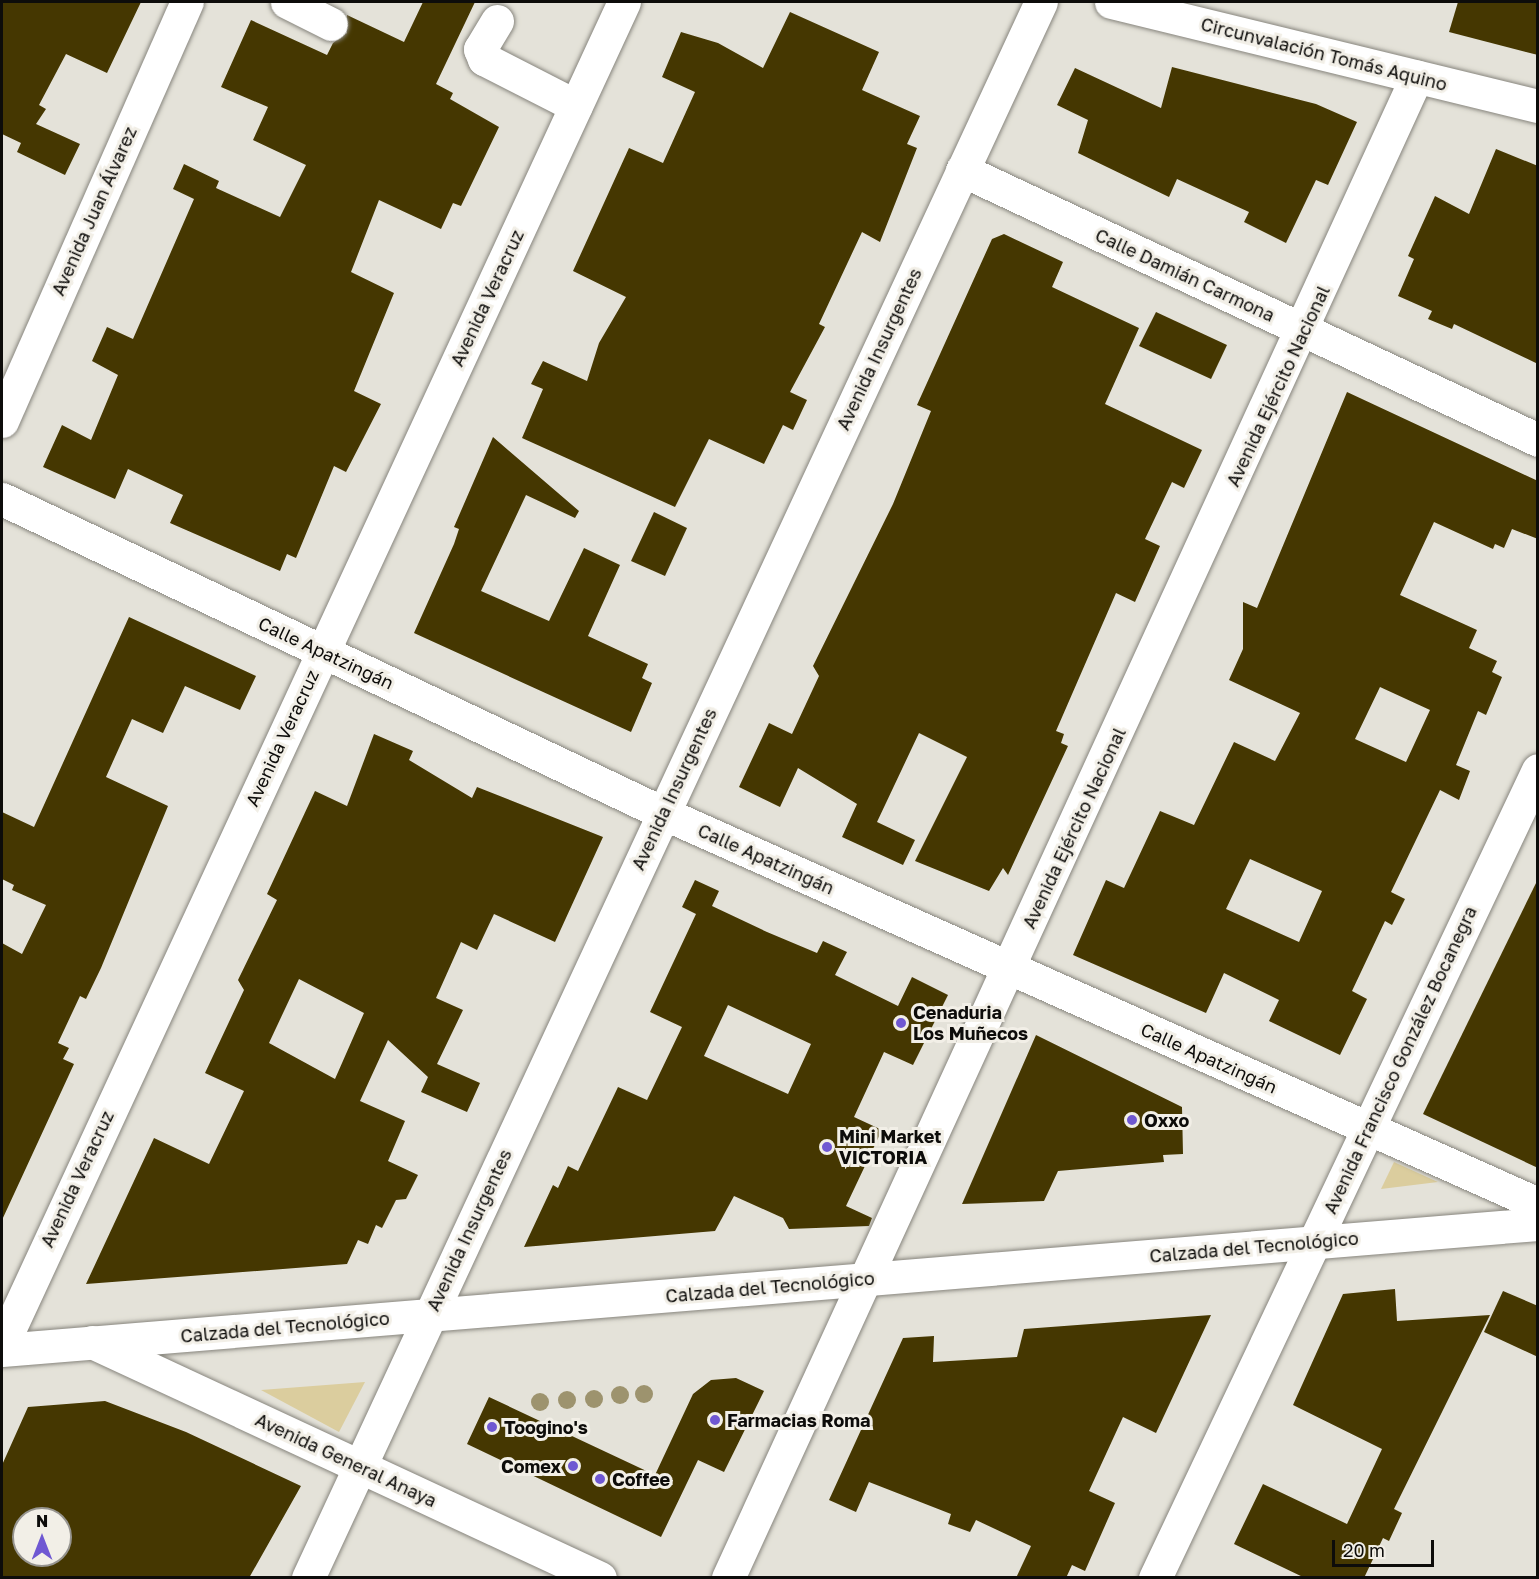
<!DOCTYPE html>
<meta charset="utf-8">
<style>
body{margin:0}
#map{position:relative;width:1539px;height:1579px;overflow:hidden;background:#e4e2d9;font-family:"Golos Text",sans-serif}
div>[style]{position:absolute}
.green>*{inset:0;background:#dbcd9e}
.building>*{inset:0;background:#453701}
.roads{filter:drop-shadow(0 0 2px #87857d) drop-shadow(0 0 2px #87857d)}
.minor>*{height:33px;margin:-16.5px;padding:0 16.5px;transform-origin:16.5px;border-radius:16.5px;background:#fff}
.major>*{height:33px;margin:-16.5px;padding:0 16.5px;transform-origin:16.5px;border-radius:16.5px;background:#fff}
.trees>*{width:18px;height:18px;margin:-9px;border-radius:50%;background:#9d936e}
.dots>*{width:16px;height:16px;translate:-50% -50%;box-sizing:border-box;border:3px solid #f2efe7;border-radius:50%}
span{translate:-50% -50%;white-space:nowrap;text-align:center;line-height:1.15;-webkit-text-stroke:6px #f2efe7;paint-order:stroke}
.street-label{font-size:18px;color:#0d0c0a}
.poi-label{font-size:18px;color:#0d0c0a;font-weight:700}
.left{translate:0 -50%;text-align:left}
.right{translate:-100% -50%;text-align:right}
.frame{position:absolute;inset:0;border:3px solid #0d0c0a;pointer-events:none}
.north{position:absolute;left:12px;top:1507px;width:60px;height:60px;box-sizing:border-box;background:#f2efe7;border:2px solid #96948f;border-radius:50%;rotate:0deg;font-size:16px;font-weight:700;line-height:24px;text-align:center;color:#0d0c0a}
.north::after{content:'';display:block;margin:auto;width:21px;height:27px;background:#6f58d2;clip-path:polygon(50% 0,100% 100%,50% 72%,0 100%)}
.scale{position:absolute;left:1332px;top:1540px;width:102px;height:27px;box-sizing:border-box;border:3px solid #0d0c0a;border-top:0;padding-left:8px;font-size:18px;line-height:21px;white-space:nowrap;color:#0d0c0a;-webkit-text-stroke:4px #f2efe7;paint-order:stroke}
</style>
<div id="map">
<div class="green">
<div style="clip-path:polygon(1394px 1162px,1438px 1182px,1381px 1189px)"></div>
<div style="clip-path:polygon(365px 1382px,339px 1432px,261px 1390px)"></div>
</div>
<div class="building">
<div style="clip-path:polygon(2px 2px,141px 2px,107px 73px,66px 54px,39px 105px,46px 109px,36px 124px,80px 144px,65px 175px,17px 152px,21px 143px,2px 134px)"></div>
<div style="clip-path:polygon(423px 2px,475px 2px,436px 84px,453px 93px,450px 99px,499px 127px,461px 206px,453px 203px,441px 229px,379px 200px,351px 272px,394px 293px,354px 391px,381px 404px,346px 472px,334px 466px,296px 558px,287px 554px,280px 571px,170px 523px,183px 495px,128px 469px,115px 499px,43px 467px,62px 425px,91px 440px,118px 375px,92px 361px,107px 327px,133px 339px,194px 199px,173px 189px,184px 164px,219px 181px,216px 188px,280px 217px,306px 165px,253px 140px,268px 107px,221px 87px,251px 20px,327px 55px,333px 43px,347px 33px,347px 15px,404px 42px)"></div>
<div style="clip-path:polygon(1458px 2px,1538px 2px,1538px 55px,1449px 32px)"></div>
<div style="clip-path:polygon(790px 12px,879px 52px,862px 90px,920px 116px,907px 144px,917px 148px,880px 242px,862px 232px,819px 324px,825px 327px,790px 392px,807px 400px,793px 430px,783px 425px,764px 464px,709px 439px,675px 507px,522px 438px,543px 389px,531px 384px,543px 361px,587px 381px,599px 343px,626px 297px,573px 271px,629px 148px,663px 163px,695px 92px,662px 77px,681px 32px,718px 43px,763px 68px)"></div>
<div style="clip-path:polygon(1172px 67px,1316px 104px,1357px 122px,1328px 185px,1316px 180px,1286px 243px,1244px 222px,1249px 212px,1177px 179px,1169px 197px,1078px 153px,1088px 120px,1057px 105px,1075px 68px,1161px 108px)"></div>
<div style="clip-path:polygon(1496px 149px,1538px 166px,1538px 364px,1454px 324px,1452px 329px,1428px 319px,1432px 311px,1398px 296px,1414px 259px,1408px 256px,1435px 196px,1469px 214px)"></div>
<div style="clip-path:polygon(1004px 234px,1063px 262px,1052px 287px,1139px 328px,1105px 404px,1202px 450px,1184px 488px,1172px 482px,1145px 539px,1160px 546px,1135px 602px,1116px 593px,1056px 731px,1064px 734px,1061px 743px,1068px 746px,1008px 875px,1003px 868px,989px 891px,915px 861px,967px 757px,919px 733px,877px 822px,915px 840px,903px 865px,842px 837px,857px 804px,798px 768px,780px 807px,739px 787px,769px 723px,792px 734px,819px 676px,813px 666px,893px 504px,931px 411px,917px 405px,992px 239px)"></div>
<div style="clip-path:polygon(1156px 312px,1227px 345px,1211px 379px,1139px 346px)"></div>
<div style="clip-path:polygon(evenodd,1347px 392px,1538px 481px,1538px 539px,1512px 529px,1504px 548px,1495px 544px,1493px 549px,1434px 522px,1400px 595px,1477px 630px,1469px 648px,1497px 661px,1492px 672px,1502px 677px,1486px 715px,1478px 711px,1456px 765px,1470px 771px,1459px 800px,1440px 790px,1391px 892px,1405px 899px,1392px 925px,1385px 921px,1352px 991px,1367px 999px,1340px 1055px,1269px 1021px,1279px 1000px,1224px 973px,1206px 1013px,1073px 955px,1106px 880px,1124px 888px,1160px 811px,1194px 825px,1234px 742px,1275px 761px,1300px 713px,1229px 680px,1243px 649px,1243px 602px,1257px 608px,1347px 392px,1380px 687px,1430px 710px,1406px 762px,1355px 739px,1380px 687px,1347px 392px,1250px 859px,1322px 891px,1299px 942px,1226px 909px,1250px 859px)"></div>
<div style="clip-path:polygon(493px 437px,579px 511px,575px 518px,526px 495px,481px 591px,549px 621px,584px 548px,620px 565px,588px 636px,648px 664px,642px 678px,652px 683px,631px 732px,414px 633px,454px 544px,459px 529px,454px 527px)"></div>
<div style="clip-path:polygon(654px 512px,687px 528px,665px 576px,631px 561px)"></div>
<div style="clip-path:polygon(129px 617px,256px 676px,240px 710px,185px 686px,163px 733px,132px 719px,106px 777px,168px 806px,101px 968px,86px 999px,80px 996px,58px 1043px,69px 1048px,63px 1059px,74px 1064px,2px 1220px,2px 943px,22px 954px,46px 905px,12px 890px,14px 885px,2px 879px,2px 812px,34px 827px)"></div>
<div style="clip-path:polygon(evenodd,374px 734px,413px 751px,409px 760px,472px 798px,477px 787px,603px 837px,555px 942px,494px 914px,477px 950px,461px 942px,436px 998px,463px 1010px,437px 1064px,480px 1083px,467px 1112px,421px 1092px,428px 1077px,388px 1040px,360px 1101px,405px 1121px,388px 1161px,418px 1175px,406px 1199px,396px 1200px,382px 1228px,376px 1225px,368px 1244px,358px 1240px,347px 1264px,86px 1284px,154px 1138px,209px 1164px,244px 1091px,205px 1073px,244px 990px,238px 980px,277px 900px,267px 894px,315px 791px,347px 806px,374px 734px,299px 979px,364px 1013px,335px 1079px,269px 1043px,299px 979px)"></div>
<div style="clip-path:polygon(1538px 879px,1538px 1168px,1423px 1114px)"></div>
<div style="clip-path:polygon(evenodd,695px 880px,719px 891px,712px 906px,767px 932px,817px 953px,823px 941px,847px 952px,835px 975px,898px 1006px,912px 977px,948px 995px,913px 1065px,884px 1052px,854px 1117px,882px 1130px,846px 1206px,872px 1218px,869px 1226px,789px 1229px,783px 1218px,734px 1196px,715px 1231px,524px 1247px,553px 1185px,558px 1188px,568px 1166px,578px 1171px,618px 1087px,647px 1100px,682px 1027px,650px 1012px,696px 914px,682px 907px,695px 880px,728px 1005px,811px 1044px,788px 1094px,704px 1056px,728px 1005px)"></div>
<div style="clip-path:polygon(1036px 1035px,1182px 1107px,1183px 1154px,1163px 1155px,1164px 1162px,1058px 1171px,1044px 1201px,962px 1204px)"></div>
<div style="clip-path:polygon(1395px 1289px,1397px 1321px,1490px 1315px,1394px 1509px,1402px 1513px,1389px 1541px,1383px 1538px,1364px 1578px,1305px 1578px,1234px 1544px,1263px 1484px,1347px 1524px,1382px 1449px,1293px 1405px,1343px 1294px)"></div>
<div style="clip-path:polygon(1503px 1291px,1538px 1306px,1538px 1357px,1484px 1332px)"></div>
<div style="clip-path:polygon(1211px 1315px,1156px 1433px,1123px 1417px,1089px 1491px,1115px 1503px,1085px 1571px,1072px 1565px,1066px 1578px,1016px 1578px,1031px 1546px,976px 1520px,970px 1532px,948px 1524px,951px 1514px,869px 1482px,856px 1512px,829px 1500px,903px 1338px,934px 1336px,933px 1362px,1017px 1357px,1024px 1329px)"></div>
<div style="clip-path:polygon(736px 1378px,764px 1391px,724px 1472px,698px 1460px,661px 1537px,467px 1444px,489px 1397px,655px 1475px,693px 1394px,711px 1380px)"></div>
<div style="clip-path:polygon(evenodd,105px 1401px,186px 1432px,301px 1486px,249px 1578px,2px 1578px,2px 1465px,28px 1407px,105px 1401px,24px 1519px,60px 1519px,60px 1555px,24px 1555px,24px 1519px)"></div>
</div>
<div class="roads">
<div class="minor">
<div style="left:287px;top:2px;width:49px;rotate:26.6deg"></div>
<div style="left:1111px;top:2px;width:439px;rotate:13.7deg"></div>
<div style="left:497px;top:21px;width:33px;rotate:121deg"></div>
<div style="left:480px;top:49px;width:11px;rotate:68deg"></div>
<div style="left:484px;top:59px;width:103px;rotate:27.1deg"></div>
<div style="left:962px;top:170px;width:636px;rotate:25.11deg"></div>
<div style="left:2px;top:421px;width:458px;rotate:-66.2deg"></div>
<div style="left:2px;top:499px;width:732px;rotate:25.41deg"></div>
<div style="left:663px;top:813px;width:958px;rotate:24.08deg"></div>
<div style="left:92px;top:1342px;width:560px;rotate:24.92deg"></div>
<div style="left:2px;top:1345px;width:1480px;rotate:-65.15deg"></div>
<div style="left:308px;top:1578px;width:1738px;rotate:-65.06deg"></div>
<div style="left:728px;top:1578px;width:1652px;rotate:-65.36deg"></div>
<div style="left:1155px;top:1578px;width:894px;rotate:-64.64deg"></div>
</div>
<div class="major">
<div style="left:2px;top:1350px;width:1541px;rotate:-4.69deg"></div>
</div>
</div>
<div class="trees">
<div style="left:644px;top:1394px"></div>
<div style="left:620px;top:1395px"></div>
<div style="left:594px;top:1399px"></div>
<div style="left:567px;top:1400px"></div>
<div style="left:540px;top:1402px"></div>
</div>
<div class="dots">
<div style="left:901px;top:1023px;background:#6f58d2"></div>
<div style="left:1132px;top:1120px;background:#6f58d2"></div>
<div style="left:827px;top:1147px;background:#6f58d2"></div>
<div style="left:715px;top:1420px;background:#6f58d2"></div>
<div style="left:492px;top:1427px;background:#6f58d2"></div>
<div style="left:573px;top:1466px;background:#6f58d2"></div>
<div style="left:600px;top:1479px;background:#6f58d2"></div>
</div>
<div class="street-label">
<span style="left:1324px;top:54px;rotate:14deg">Circunvalación Tomás Aquino</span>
<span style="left:94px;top:211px;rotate:-66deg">Avenida Juan Álvarez</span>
<span style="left:1185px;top:275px;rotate:25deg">Calle Damián Carmona</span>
<span style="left:487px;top:298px;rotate:-65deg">Avenida Veracruz</span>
<span style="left:879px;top:349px;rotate:-65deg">Avenida Insurgentes</span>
<span style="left:1278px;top:386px;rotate:-65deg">Avenida Ejército Nacional</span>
<span style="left:326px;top:653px;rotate:25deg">Calle Apatzingán</span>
<span style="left:282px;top:738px;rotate:-65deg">Avenida Veracruz</span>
<span style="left:674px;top:789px;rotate:-65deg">Avenida Insurgentes</span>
<span style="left:1074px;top:828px;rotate:-65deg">Avenida Ejército Nacional</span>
<span style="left:766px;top:859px;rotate:24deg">Calle Apatzingán</span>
<span style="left:1209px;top:1058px;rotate:24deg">Calle Apatzingán</span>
<span style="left:1400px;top:1060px;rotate:-65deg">Avenida Francisco González Bocanegra</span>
<span style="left:77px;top:1179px;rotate:-65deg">Avenida Veracruz</span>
<span style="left:469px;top:1230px;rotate:-65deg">Avenida Insurgentes</span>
<span style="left:1254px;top:1247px;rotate:-5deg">Calzada del Tecnológico</span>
<span style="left:770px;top:1287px;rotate:-5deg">Calzada del Tecnológico</span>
<span style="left:285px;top:1327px;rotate:-5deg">Calzada del Tecnológico</span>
<span style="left:346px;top:1460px;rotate:25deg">Avenida General Anaya</span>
</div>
<div class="poi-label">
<span class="left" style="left:913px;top:1023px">Cenaduria<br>Los Muñecos</span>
<span class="left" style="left:1144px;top:1120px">Oxxo</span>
<span class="left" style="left:839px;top:1147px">Mini Market<br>VICTORIA</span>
<span class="left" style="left:727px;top:1420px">Farmacias Roma</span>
<span class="left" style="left:504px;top:1427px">Toogino's</span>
<span class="right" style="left:561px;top:1466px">Comex</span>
<span class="left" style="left:612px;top:1479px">Coffee</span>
</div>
<div class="frame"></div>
<div class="north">N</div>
<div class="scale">20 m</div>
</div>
